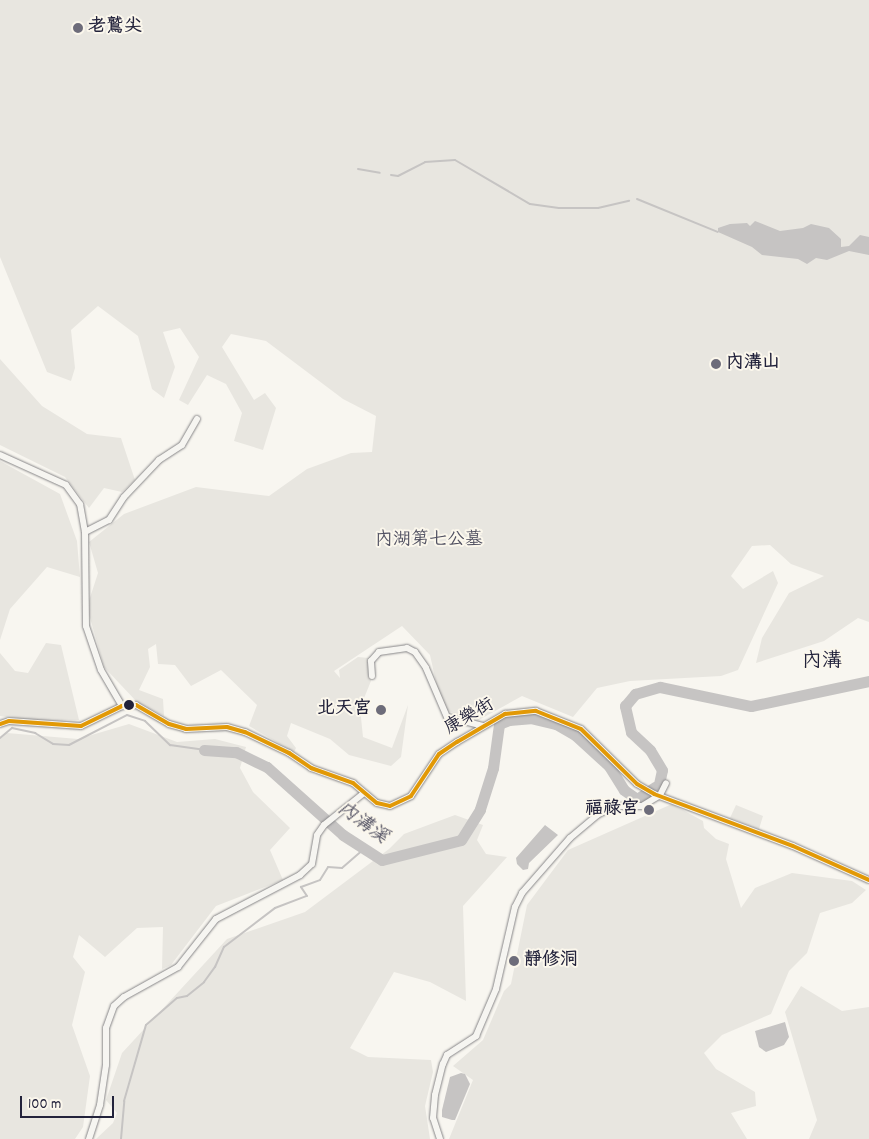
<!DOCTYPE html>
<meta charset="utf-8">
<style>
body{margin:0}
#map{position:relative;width:869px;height:1139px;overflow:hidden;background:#f8f6f0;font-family:Dekko,"LXGW WenKai TC",sans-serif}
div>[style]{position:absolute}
.green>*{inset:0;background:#e8e6e0}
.water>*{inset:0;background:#c6c4c3}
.stream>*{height:2px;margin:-1px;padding:0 1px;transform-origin:1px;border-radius:1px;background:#c6c4c3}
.river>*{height:11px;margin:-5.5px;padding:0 5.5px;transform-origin:5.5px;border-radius:5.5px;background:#c6c4c3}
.roads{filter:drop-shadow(0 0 1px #878688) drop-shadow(0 0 1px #878688)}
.street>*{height:6px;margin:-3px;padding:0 3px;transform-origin:3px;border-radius:3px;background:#f6f5f1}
.bus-1>*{height:4px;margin:-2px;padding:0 2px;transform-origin:2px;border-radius:2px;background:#e29906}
.dots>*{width:14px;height:14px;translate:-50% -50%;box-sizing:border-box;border:2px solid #fbf7ec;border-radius:50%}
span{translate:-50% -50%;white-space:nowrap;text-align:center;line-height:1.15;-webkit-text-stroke:4px #fbf7ec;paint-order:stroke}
.poi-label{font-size:18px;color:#22223b;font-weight:700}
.left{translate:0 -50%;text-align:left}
.right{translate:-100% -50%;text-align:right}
.park-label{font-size:18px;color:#505061}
.street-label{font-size:18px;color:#22223b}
.water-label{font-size:19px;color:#545364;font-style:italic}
.quarter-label{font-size:20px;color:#22223b}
.scale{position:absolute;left:20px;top:1096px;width:94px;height:22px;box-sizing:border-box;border:2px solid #22223b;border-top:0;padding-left:6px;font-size:15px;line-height:18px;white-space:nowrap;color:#22223b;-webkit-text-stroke:4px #fbf7ec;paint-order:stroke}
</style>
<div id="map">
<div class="green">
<div style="clip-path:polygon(0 0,869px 0,869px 622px,858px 618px,824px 641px,756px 663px,762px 638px,789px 593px,824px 576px,791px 564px,770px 545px,752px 546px,731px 576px,743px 589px,773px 571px,778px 583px,738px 670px,721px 676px,630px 681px,597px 688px,573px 717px,522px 696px,477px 721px,442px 709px,430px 655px,402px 626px,334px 671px,340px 678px,339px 670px,358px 657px,369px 658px,371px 681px,360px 708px,363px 737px,392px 748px,408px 705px,401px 757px,391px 766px,349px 755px,330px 739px,291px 723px,287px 736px,296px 748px,294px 752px,249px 726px,257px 705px,221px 670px,191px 686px,175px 665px,158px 664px,156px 644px,148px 649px,150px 667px,139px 690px,163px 699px,164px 716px,136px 701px,104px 667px,87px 607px,98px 573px,89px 542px,124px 514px,196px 487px,269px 496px,307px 469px,351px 453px,372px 452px,376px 416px,343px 399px,266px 341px,231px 334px,222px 347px,254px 400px,265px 393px,276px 408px,263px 450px,234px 441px,242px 413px,226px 384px,207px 375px,188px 405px,179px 400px,199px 357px,180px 328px,163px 332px,175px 367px,164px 398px,152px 389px,138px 336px,98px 306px,71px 330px,75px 368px,71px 381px,47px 372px,0 257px)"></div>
<div style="clip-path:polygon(0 359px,42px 406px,87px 434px,121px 438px,135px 480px,122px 492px,104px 488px,89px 508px,65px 477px,0 445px)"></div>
<div style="clip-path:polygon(0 461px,60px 494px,77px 541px,80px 577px,47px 567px,10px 609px,0 640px)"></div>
<div style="clip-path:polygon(46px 643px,61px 645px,79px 720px,33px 721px,0 716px,0 653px,15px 671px,28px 673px)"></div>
<div style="clip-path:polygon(129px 724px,177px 742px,215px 739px,246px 747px,240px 768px,253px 792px,290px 828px,270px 850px,283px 880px,216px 906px,171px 965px,162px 969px,163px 927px,137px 928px,105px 957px,79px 935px,73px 957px,85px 972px,72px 1025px,90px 1076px,83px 1127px,75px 1139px,0 1139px,0 738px,7px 733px,78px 739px)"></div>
<div style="clip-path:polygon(672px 804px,703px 821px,704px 828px,716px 839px,729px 844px,726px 859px,741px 908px,755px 888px,792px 873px,852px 881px,866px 890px,852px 903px,820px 913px,807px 953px,789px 971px,771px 1014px,722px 1035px,704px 1053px,716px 1069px,755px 1092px,756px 1106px,731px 1113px,747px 1139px,449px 1139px,473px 1080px,453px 1066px,483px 1040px,504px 991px,511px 984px,527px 905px,568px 850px)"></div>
<div style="clip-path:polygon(736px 805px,763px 816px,759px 829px,730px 818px)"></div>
<div style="clip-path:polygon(455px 815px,483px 825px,477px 840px,486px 854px,507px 857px,463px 906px,466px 1001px,430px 982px,394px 972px,350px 1048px,368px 1057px,431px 1060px,433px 1072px,425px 1106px,430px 1139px,96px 1139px,113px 1123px,117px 1113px,106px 1100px,122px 1053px,227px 939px,305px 912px,389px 849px,404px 834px)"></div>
<div style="clip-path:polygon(801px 986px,842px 1011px,869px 1007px,869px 1139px,809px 1139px,817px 1120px,785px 1012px)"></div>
</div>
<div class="water">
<div style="clip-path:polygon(755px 221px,780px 231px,803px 228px,811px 224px,829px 228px,841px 239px,841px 247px,849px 246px,860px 235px,869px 237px,869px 255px,849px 251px,827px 260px,816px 258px,807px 264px,798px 259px,762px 255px,752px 247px,718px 232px,718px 228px,730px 224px,747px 223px,750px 226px)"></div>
<div style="clip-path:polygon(545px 825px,558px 835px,529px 863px,528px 869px,523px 870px,517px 864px,516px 858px)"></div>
<div style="clip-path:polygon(785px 1022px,789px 1037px,784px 1045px,766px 1052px,759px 1047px,755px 1031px)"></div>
<div style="clip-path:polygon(461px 1073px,465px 1074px,470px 1084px,455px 1120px,452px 1120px,442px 1117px,442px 1110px,450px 1077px)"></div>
</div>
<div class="stream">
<div style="left:358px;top:169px;width:22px;rotate:10deg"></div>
<div style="left:391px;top:175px;width:7px;rotate:8deg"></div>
<div style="left:398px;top:176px;width:30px;rotate:-27deg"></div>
<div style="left:425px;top:162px;width:30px;rotate:-4deg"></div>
<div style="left:455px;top:160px;width:87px;rotate:30.4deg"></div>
<div style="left:530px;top:204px;width:29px;rotate:8deg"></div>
<div style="left:559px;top:208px;width:39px"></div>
<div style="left:598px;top:208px;width:32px;rotate:-13deg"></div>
<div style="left:637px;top:199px;width:87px;rotate:22.2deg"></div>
<div style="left:0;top:738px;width:16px;rotate:-40deg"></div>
<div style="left:12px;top:728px;width:24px;rotate:12deg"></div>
<div style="left:35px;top:733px;width:21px;rotate:31deg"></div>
<div style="left:53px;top:744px;width:16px;rotate:4deg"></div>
<div style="left:69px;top:745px;width:65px;rotate:-27.3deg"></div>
<div style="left:127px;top:715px;width:19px;rotate:18deg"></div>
<div style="left:145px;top:721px;width:35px;rotate:44deg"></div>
<div style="left:170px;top:745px;width:34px;rotate:8deg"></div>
<div style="left:121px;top:1139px;width:38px;rotate:-85deg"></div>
<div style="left:124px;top:1101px;width:79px;rotate:-73.9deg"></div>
<div style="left:146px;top:1025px;width:41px;rotate:-41.1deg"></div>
<div style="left:177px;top:998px;width:10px;rotate:-11deg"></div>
<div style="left:187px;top:996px;width:22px;rotate:-39deg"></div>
<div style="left:204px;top:982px;width:19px;rotate:-54deg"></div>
<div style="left:215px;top:967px;width:22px;rotate:-66deg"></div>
<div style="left:224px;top:947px;width:64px;rotate:-37.4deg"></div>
<div style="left:275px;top:908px;width:34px;rotate:-21deg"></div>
<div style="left:307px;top:896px;width:11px;rotate:-124deg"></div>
<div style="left:301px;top:887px;width:20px;rotate:-20deg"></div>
<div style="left:320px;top:880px;width:15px;rotate:-58deg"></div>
<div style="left:328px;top:867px;width:14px;rotate:4deg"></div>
<div style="left:342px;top:868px;width:29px;rotate:-41deg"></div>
</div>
<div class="river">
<div style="left:204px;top:750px;width:32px;rotate:4deg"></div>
<div style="left:236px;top:752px;width:34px;rotate:26deg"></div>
<div style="left:267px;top:767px;width:102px;rotate:41.8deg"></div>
<div style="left:343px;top:835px;width:46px;rotate:32.7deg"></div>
<div style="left:382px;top:860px;width:81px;rotate:-14.2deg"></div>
<div style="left:461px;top:840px;width:36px;rotate:-58deg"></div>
<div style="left:480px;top:809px;width:43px;rotate:-72.4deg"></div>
<div style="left:493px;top:768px;width:44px;rotate:-82.2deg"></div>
<div style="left:499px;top:724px;width:11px;rotate:-22deg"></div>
<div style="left:509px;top:720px;width:21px;rotate:-5deg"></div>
<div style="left:530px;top:718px;width:27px;rotate:13deg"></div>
<div style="left:556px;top:724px;width:22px;rotate:30deg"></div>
<div style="left:575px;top:735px;width:46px;rotate:42.4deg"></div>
<div style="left:609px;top:766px;width:28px;rotate:58deg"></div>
<div style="left:624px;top:790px;width:16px;rotate:35deg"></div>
<div style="left:637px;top:799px;width:22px;rotate:-34deg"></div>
<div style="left:659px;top:784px;width:14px;rotate:-78deg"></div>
<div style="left:662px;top:770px;width:23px;rotate:-121deg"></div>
<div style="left:650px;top:750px;width:26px;rotate:-137deg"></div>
<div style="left:631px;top:732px;width:27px;rotate:-103deg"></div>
<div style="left:625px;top:706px;width:16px;rotate:-50deg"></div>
<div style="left:635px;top:694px;width:26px;rotate:-16deg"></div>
<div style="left:660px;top:687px;width:93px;rotate:11.8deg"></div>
<div style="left:751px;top:706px;width:121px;rotate:-12deg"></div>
</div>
<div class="roads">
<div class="street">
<div style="left:0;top:455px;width:72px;rotate:24.4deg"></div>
<div style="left:66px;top:485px;width:24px;rotate:54deg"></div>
<div style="left:80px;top:504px;width:28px;rotate:80deg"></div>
<div style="left:85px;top:532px;width:94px;rotate:89.4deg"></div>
<div style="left:86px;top:626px;width:46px;rotate:71.2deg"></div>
<div style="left:101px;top:670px;width:42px;rotate:59.7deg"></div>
<div style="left:85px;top:532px;width:27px;rotate:-27deg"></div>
<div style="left:109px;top:520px;width:27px;rotate:-57deg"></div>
<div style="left:124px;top:497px;width:51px;rotate:-46.6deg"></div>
<div style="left:159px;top:460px;width:27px;rotate:-33deg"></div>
<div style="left:182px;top:445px;width:30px;rotate:-60deg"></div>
<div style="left:372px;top:676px;width:15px;rotate:-94deg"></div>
<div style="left:371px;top:661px;width:12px;rotate:-48deg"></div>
<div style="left:379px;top:652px;width:28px;rotate:-8deg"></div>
<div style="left:407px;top:648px;width:9px;rotate:27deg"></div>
<div style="left:415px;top:652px;width:19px;rotate:55deg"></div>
<div style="left:426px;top:668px;width:53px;rotate:66.8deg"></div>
<div style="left:447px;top:717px;width:36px;rotate:14deg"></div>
<div style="left:0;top:724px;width:9px;rotate:-18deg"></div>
<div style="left:9px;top:721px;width:72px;rotate:4deg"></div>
<div style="left:81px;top:726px;width:46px;rotate:-26deg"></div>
<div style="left:122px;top:706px;width:14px;rotate:-4deg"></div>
<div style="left:136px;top:705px;width:38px;rotate:30deg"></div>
<div style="left:169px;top:724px;width:18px;rotate:16deg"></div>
<div style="left:186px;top:729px;width:41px;rotate:-2.8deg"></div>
<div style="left:227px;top:727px;width:19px;rotate:16deg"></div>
<div style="left:245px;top:732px;width:49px;rotate:25.5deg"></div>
<div style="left:289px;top:753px;width:27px;rotate:34deg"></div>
<div style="left:311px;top:768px;width:45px;rotate:19.7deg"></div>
<div style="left:353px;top:783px;width:31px;rotate:40deg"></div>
<div style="left:377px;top:803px;width:13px;rotate:13deg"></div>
<div style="left:390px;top:806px;width:23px;rotate:-25deg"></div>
<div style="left:411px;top:796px;width:50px;rotate:-56.3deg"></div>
<div style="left:439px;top:754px;width:22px;rotate:-34deg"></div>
<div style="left:457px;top:742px;width:56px;rotate:-30.3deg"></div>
<div style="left:505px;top:714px;width:31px;rotate:-6deg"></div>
<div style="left:536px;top:711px;width:48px;rotate:21.8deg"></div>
<div style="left:581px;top:729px;width:78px;rotate:44.5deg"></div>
<div style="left:637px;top:784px;width:20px;rotate:30deg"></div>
<div style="left:654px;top:794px;width:148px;rotate:20.5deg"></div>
<div style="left:793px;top:846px;width:83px;rotate:24.1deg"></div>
<div style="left:89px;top:1139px;width:36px;rotate:-72deg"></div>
<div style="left:100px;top:1105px;width:40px;rotate:-81.5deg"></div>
<div style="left:106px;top:1065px;width:37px;rotate:-90deg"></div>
<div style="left:106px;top:1028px;width:23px;rotate:-70deg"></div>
<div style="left:114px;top:1006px;width:13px;rotate:-42deg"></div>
<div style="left:124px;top:997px;width:62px;rotate:-29.1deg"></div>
<div style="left:178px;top:967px;width:61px;rotate:-51.6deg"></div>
<div style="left:216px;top:919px;width:95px;rotate:-27.6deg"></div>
<div style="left:300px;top:875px;width:16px;rotate:-43deg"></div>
<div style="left:312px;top:864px;width:29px;rotate:-80deg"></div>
<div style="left:317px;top:835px;width:12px;rotate:-55deg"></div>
<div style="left:324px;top:825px;width:51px;rotate:-38.7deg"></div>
<div style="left:440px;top:1139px;width:22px;rotate:-108deg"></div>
<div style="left:433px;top:1118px;width:23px;rotate:-85deg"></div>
<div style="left:435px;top:1095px;width:32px;rotate:-76deg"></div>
<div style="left:443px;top:1064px;width:10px;rotate:-66deg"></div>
<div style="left:447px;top:1055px;width:35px;rotate:-33deg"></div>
<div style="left:476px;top:1036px;width:51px;rotate:-66.9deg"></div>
<div style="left:496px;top:989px;width:84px;rotate:-77deg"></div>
<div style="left:515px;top:907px;width:16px;rotate:-63deg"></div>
<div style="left:522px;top:893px;width:73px;rotate:-48.9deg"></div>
<div style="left:570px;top:838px;width:35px;rotate:-40deg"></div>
<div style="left:597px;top:815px;width:20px;rotate:-27deg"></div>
<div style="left:615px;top:806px;width:27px"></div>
<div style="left:642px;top:806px;width:21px;rotate:-31deg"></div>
<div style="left:660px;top:795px;width:13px;rotate:-63deg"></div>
</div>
</div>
<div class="bus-1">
<div style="left:0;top:724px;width:9px;rotate:-18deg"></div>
<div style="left:9px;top:721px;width:72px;rotate:4deg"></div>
<div style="left:81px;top:726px;width:46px;rotate:-26deg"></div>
<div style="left:122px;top:706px;width:14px;rotate:-4deg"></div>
<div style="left:136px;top:705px;width:38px;rotate:30deg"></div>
<div style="left:169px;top:724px;width:18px;rotate:16deg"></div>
<div style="left:186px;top:729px;width:41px;rotate:-2.8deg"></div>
<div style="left:227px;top:727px;width:19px;rotate:16deg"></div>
<div style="left:245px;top:732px;width:49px;rotate:25.5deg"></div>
<div style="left:289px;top:753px;width:27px;rotate:34deg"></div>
<div style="left:311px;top:768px;width:45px;rotate:19.7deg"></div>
<div style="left:353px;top:783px;width:31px;rotate:40deg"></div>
<div style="left:377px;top:803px;width:13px;rotate:13deg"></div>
<div style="left:390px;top:806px;width:23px;rotate:-25deg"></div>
<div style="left:411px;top:796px;width:50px;rotate:-56.3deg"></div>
<div style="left:439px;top:754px;width:22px;rotate:-34deg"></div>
<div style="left:457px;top:742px;width:56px;rotate:-30.3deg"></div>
<div style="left:505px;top:714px;width:31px;rotate:-6deg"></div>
<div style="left:536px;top:711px;width:48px;rotate:21.8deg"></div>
<div style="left:581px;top:729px;width:78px;rotate:44.5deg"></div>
<div style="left:637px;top:784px;width:20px;rotate:30deg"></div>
<div style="left:654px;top:794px;width:148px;rotate:20.5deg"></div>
<div style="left:793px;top:846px;width:83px;rotate:24.1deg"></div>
</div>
<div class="dots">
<div style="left:78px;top:28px;background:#6d6c7a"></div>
<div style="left:716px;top:364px;background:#6d6c7a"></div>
<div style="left:129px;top:705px;background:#22223b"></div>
<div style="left:381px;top:710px;background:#6d6c7a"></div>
<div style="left:649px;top:810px;background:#6d6c7a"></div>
<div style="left:514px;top:961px;background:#6d6c7a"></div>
</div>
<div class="poi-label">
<span class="left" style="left:88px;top:28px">老鷲尖</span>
<span class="left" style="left:726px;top:364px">內溝山</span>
<span class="right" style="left:371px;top:710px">北天宮</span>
<span class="right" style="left:639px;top:810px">福祿宮</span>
<span class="left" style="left:524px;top:961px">靜修洞</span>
</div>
<div class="park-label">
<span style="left:429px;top:541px">內湖第七公墓</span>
</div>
<div class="street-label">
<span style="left:470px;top:718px;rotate:-30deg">康樂街</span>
</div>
<div class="water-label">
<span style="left:362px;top:824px;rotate:36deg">內溝溪</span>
</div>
<div class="quarter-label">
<span style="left:822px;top:662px">內溝</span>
</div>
<div class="scale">100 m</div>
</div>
